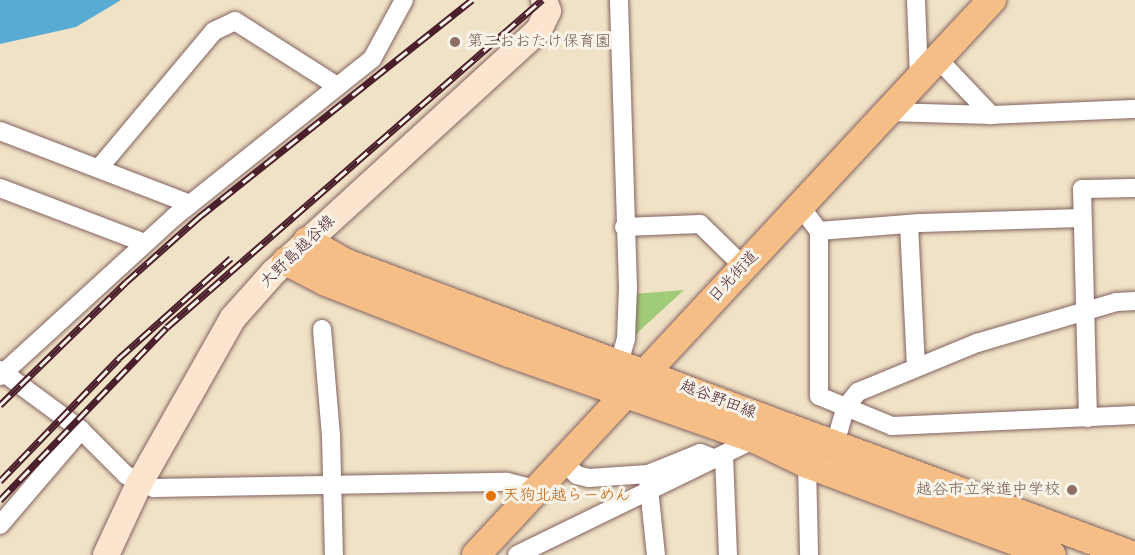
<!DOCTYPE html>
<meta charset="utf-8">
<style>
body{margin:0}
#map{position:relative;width:1135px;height:555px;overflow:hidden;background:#f0e2c6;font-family:"Balsamiq Sans","Klee One",sans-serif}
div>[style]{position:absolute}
.green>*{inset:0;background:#a0cb78}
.water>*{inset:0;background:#58abd3}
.roads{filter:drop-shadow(0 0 2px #846361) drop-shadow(0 0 2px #846361)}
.minor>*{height:18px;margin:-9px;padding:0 9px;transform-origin:9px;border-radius:9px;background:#fff}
.secondary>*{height:26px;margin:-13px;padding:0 13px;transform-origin:13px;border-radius:13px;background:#fbe5cf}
.primary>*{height:28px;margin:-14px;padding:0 14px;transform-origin:14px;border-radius:14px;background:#f6be87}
.rail>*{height:7px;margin-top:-3.5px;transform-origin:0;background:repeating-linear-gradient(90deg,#f7f3e8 0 14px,#4a1f2b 0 28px);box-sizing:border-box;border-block:2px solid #4a1f2b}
.dots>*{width:16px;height:16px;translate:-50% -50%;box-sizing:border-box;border:3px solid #f7f3e8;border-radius:50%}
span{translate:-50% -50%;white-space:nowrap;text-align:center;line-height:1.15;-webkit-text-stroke:6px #f7f3e8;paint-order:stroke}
.education-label{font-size:16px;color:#785e54}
.left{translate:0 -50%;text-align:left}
.right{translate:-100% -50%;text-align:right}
.street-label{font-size:16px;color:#4a1f2b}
.food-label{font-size:16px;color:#c56008}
</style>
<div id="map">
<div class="green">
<div style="clip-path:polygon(684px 290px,635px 335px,633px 294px)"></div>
</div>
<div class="water">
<div style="clip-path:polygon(0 0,121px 0,76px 27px,0 44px)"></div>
</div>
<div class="roads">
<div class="minor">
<div style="left:916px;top:0;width:78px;rotate:87.8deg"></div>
<div style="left:937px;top:58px;width:79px;rotate:46.5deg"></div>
<div style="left:887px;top:112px;width:104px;rotate:1.7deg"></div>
<div style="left:991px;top:115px;width:144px;rotate:-2.4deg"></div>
<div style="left:0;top:131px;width:204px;rotate:21deg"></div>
<div style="left:99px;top:168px;width:179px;rotate:-50deg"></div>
<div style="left:214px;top:31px;width:23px;rotate:-25deg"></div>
<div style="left:235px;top:21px;width:121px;rotate:32.5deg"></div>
<div style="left:0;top:188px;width:155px;rotate:20.8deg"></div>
<div style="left:800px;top:206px;width:31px;rotate:53deg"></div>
<div style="left:819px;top:231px;width:165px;rotate:90deg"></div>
<div style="left:819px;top:396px;width:79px;rotate:22.3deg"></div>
<div style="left:892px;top:426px;width:243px;rotate:-2.6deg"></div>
<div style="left:909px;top:224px;width:141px;rotate:87.2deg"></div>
<div style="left:624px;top:227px;width:76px;rotate:-2.3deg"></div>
<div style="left:700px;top:224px;width:62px;rotate:44.3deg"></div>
<div style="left:819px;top:231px;width:101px;rotate:-4.5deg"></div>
<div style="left:920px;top:223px;width:161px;rotate:-1.8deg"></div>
<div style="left:322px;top:329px;width:107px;rotate:85.2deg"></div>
<div style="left:331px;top:436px;width:119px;rotate:88.6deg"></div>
<div style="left:619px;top:363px;width:25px;rotate:-74deg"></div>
<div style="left:626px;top:339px;width:51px;rotate:-87.8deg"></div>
<div style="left:628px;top:288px;width:288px;rotate:-91.8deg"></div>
<div style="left:0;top:370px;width:101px;rotate:36.5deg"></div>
<div style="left:0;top:376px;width:236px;rotate:-42.4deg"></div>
<div style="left:174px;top:217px;width:253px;rotate:-38.6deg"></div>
<div style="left:372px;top:59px;width:67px;rotate:-61.5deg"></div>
<div style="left:1088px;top:418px;width:229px;rotate:-91.5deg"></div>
<div style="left:1082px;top:189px;width:53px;rotate:-1.1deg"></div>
<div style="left:835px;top:444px;width:37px;rotate:-74deg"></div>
<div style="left:845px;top:408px;width:21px;rotate:-51deg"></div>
<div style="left:858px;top:392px;width:129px;rotate:-22.4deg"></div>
<div style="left:977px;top:343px;width:145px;rotate:-16.4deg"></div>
<div style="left:1116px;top:302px;width:19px;rotate:-3deg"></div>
<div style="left:724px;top:456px;width:99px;rotate:87.7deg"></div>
<div style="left:562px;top:461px;width:21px;rotate:43deg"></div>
<div style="left:577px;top:475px;width:12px;rotate:14deg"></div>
<div style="left:589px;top:478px;width:59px;rotate:-3.9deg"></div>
<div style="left:648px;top:474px;width:56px;rotate:-22deg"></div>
<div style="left:700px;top:453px;width:17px;rotate:21deg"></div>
<div style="left:807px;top:464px;width:91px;rotate:88.7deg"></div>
<div style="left:648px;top:479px;width:76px;rotate:84deg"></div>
<div style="left:0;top:525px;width:125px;rotate:-49.5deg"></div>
<div style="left:81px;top:430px;width:64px;rotate:45deg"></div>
<div style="left:126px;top:475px;width:31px;rotate:25deg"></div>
<div style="left:154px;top:488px;width:353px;rotate:-1deg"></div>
<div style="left:507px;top:482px;width:30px;rotate:14deg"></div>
<div style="left:517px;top:555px;width:265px;rotate:-26deg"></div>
</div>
<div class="secondary">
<div style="left:106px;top:555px;width:78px;rotate:-65.1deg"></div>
<div style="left:139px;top:484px;width:191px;rotate:-60.5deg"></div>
<div style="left:233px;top:318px;width:62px;rotate:-48.3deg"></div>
<div style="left:274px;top:272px;width:359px;rotate:-42.4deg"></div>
<div style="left:539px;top:30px;width:21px;rotate:-65deg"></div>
<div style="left:548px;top:11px;width:12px;rotate:-110deg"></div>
</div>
<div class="primary">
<div style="left:307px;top:241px;width:45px;rotate:29.4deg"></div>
<div style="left:346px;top:263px;width:838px;rotate:20.4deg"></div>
<div style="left:286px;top:261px;width:45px;rotate:27.7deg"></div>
<div style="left:326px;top:282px;width:196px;rotate:21.2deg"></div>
<div style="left:509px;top:353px;width:261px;rotate:19.3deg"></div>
<div style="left:755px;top:439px;width:58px;rotate:25.7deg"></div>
<div style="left:807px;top:464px;width:261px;rotate:20.4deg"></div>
<div style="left:476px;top:555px;width:758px;rotate:-47.09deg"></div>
</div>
</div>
<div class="rail">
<div style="left:0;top:405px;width:176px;rotate:-44.3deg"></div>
<div style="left:126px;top:282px;width:98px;rotate:-41.7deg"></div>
<div style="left:199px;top:217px;width:349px;rotate:-38.5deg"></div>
<div style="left:0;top:481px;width:171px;rotate:-45.9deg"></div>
<div style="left:119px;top:358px;width:150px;rotate:-41.8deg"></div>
<div style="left:0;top:500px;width:240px;rotate:-46deg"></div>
<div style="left:167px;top:327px;width:498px;rotate:-41.1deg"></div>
</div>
<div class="dots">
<div style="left:455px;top:42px;background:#8d6e63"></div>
<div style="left:1072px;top:490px;background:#8d6e63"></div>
<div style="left:491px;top:496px;background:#e8710a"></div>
</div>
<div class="education-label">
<span class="left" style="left:467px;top:42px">第二おおたけ保育園</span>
<span class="right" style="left:1060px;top:490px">越谷市立栄進中学校</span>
</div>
<div class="street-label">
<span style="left:298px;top:252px;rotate:-44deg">大野島越谷線</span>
<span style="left:734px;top:277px;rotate:-47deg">日光街道</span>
<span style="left:718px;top:400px;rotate:21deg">越谷野田線</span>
</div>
<div class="food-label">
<span class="left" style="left:503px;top:496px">天狗北越らーめん</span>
</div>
</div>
